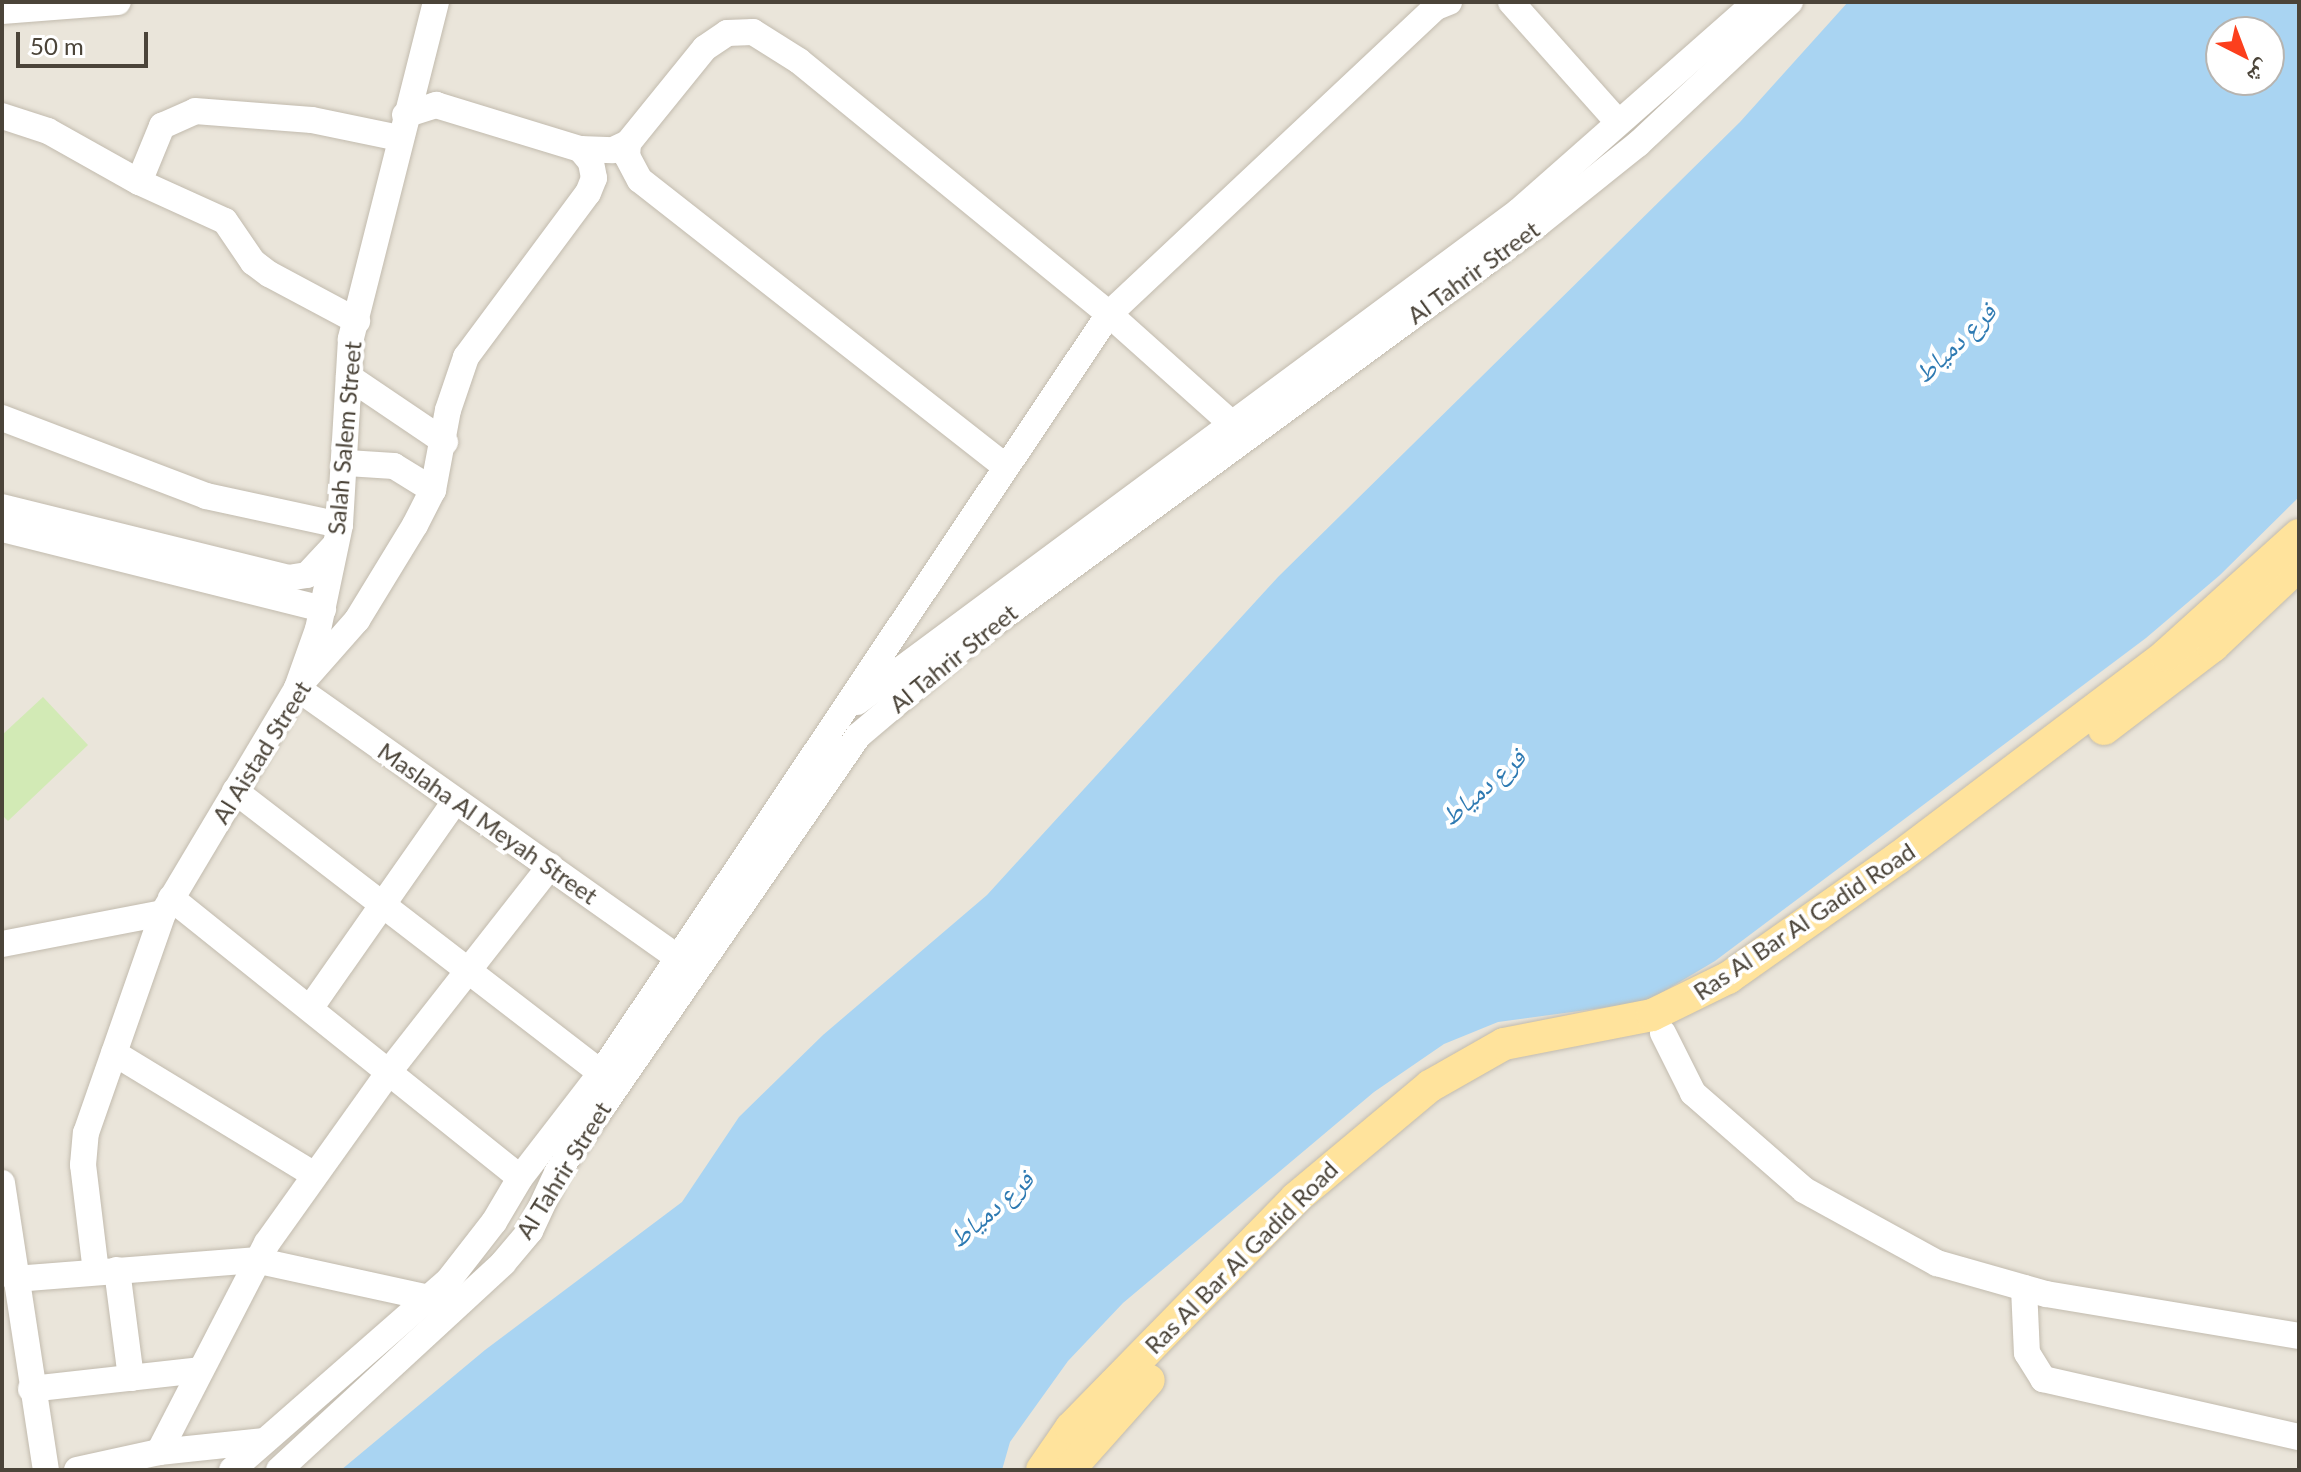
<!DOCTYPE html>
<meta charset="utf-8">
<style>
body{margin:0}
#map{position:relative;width:2301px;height:1472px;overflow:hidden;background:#f6f3ec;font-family:Lato,"Noto Naskh Arabic",sans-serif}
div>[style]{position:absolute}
.residential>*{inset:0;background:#eae5da}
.green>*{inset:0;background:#d2eab5}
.water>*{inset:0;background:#a9d4f2}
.roads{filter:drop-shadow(0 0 2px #c2bbae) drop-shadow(0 0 2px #c2bbae)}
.minor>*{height:26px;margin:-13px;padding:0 13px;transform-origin:13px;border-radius:13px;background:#fff}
.major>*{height:32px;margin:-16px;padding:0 16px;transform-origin:16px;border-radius:16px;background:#ffe39c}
span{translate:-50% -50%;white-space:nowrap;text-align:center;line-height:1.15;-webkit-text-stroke:8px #fff;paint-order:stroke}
.street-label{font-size:24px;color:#4b4439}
.water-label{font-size:26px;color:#2e7ab2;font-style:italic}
.frame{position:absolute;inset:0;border:4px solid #4b4439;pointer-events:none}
.north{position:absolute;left:2205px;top:16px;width:80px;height:80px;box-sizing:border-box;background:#fff;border:2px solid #b7b4b0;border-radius:50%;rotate:138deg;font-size:22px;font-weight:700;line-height:32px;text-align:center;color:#4b4439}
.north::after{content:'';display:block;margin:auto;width:28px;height:36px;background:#fc3f1d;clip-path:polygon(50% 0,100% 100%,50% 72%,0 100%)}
.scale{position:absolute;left:16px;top:32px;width:132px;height:36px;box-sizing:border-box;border:4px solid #4b4439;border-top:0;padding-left:10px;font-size:24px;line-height:28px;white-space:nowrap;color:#4b4439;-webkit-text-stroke:6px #fff;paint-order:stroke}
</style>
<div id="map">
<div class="residential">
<div style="clip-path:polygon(evenodd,2px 2px,2299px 2px,2299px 1470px,2px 1470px,2px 2px,2221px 32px,2269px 32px,2269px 80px,2221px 80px,2221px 32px)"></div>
</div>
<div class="green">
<div style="clip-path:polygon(43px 697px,88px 745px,8px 821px,2px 815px,2px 735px)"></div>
</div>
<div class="water">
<div style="clip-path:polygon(evenodd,1848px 2px,2299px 2px,2299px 497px,2220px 575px,2146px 638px,1715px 961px,1646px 1002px,1498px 1022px,1444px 1044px,1374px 1092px,1123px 1303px,1068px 1361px,1010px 1442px,1002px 1470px,341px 1470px,485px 1350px,682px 1202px,739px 1117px,823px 1035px,987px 895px,1278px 577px,1740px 122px,1848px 2px,2221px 32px,2269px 32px,2269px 80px,2221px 80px,2221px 32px)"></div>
</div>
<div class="roads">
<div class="minor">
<div style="left:436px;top:2px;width:348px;rotate:104.2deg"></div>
<div style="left:351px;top:339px;width:186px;rotate:93.4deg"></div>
<div style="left:340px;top:525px;width:106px;rotate:101.9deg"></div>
<div style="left:318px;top:629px;width:63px;rotate:109.6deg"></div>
<div style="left:297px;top:688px;width:467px;rotate:35.3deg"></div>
<div style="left:1511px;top:2px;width:161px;rotate:48.3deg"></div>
<div style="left:2px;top:11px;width:116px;rotate:-4.4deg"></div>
<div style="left:405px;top:115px;width:33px;rotate:-18deg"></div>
<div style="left:436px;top:105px;width:151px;rotate:17deg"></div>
<div style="left:580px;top:149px;width:33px;rotate:2deg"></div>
<div style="left:613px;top:150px;width:17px;rotate:-25deg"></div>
<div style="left:628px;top:143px;width:122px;rotate:-51deg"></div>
<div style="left:705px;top:48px;width:27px;rotate:-34deg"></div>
<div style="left:727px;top:33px;width:26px;rotate:-2deg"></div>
<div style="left:753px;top:32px;width:54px;rotate:32.2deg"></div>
<div style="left:799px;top:61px;width:400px;rotate:39.2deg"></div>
<div style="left:1109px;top:314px;width:162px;rotate:41.8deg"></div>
<div style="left:2px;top:116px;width:48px;rotate:18.1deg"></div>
<div style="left:48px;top:131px;width:104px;rotate:29.3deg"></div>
<div style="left:139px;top:182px;width:94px;rotate:24.4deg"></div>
<div style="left:225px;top:221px;width:50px;rotate:55.7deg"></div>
<div style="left:253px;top:262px;width:20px;rotate:37deg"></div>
<div style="left:269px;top:274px;width:100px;rotate:28.1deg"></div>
<div style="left:628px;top:143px;width:13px;rotate:94deg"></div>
<div style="left:627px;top:156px;width:27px;rotate:62deg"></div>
<div style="left:640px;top:180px;width:465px;rotate:38.1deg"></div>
<div style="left:139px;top:182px;width:61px;rotate:-67.7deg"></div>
<div style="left:162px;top:126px;width:36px;rotate:-24deg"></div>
<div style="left:195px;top:111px;width:117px;rotate:4.4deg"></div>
<div style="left:312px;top:120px;width:89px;rotate:11.7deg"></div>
<div style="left:349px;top:377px;width:116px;rotate:34.1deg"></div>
<div style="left:2px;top:418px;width:218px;rotate:20.9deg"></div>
<div style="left:206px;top:496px;width:137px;rotate:12.2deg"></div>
<div style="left:347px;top:463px;width:47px;rotate:3.7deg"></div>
<div style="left:394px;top:466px;width:46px;rotate:31.6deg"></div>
<div style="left:2px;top:507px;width:295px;rotate:13.9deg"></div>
<div style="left:288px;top:578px;width:19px;rotate:-9deg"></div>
<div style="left:307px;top:575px;width:41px;rotate:-47deg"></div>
<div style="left:2px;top:529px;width:331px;rotate:14deg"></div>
<div style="left:857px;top:702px;width:824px;rotate:-36.56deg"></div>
<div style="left:1519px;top:211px;width:316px;rotate:-41.4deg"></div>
<div style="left:235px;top:791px;width:462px;rotate:37.6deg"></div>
<div style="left:171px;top:898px;width:447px;rotate:38.7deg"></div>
<div style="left:2px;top:944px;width:164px;rotate:-10.9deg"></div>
<div style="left:311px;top:1007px;width:251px;rotate:-55deg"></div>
<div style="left:1663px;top:1033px;width:67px;rotate:63.4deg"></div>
<div style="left:1693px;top:1093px;width:147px;rotate:41.1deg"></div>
<div style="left:1804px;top:1190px;width:152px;rotate:28.8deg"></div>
<div style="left:1937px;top:1263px;width:113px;rotate:15.9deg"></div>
<div style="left:2046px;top:1294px;width:256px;rotate:9.4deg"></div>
<div style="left:114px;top:1053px;width:233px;rotate:31.3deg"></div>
<div style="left:2px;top:1183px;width:290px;rotate:81.3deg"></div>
<div style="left:117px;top:1270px;width:109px;rotate:82.6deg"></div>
<div style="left:96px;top:1272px;width:108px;rotate:-96.9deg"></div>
<div style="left:83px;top:1165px;width:32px;rotate:-85deg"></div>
<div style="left:86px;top:1133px;width:233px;rotate:-70.7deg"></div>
<div style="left:163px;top:913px;width:262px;rotate:-59.2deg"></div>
<div style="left:297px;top:688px;width:91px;rotate:-48.6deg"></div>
<div style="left:357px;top:620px;width:111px;rotate:-58.6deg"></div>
<div style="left:415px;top:525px;width:39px;rotate:-63deg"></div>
<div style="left:433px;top:490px;width:81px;rotate:-79.4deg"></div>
<div style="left:448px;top:410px;width:56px;rotate:-71.2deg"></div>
<div style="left:466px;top:357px;width:204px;rotate:-53.4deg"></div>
<div style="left:588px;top:193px;width:16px;rotate:-68deg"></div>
<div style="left:594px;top:178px;width:16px;rotate:-101deg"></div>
<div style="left:591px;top:162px;width:17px;rotate:-130deg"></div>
<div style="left:15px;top:1279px;width:241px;rotate:-4.5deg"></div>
<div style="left:255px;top:1260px;width:178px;rotate:12.3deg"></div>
<div style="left:2024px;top:1288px;width:65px;rotate:87.4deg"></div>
<div style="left:2027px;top:1353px;width:31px;rotate:58deg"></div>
<div style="left:2043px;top:1379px;width:262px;rotate:12.8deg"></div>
<div style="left:31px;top:1389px;width:170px;rotate:-6.4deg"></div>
<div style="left:159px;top:1452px;width:235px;rotate:-62.7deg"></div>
<div style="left:267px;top:1243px;width:214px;rotate:-54.5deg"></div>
<div style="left:391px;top:1069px;width:258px;rotate:-51.9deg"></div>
<div style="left:77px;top:1470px;width:84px;rotate:-12.4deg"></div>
<div style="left:159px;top:1452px;width:106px;rotate:-6deg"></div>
<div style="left:232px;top:1470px;width:287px;rotate:-41.2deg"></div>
<div style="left:448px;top:1281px;width:75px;rotate:-52.1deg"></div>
<div style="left:494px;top:1222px;width:51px;rotate:-59.4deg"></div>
<div style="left:520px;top:1178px;width:133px;rotate:-52.4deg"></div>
<div style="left:601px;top:1073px;width:913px;rotate:-56.21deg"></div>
<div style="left:1109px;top:314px;width:449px;rotate:-43.2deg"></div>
<div style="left:1436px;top:7px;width:14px;rotate:-21deg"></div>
<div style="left:279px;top:1470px;width:305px;rotate:-42.7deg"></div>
<div style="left:503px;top:1263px;width:42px;rotate:-49.8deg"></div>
<div style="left:530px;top:1231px;width:64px;rotate:-65deg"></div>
<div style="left:557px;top:1173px;width:531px;rotate:-55.44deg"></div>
<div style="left:858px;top:736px;width:147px;rotate:-40.3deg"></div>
<div style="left:970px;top:641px;width:705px;rotate:-36.28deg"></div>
<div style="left:1538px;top:224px;width:128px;rotate:-38.7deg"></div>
<div style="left:1638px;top:144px;width:208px;rotate:-43.1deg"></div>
</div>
<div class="major">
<div style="left:2104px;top:729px;width:137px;rotate:-37.3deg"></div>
<div style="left:2213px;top:646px;width:118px;rotate:-43.3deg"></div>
<div style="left:1042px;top:1470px;width:51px;rotate:-55.4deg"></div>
<div style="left:1071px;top:1428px;width:322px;rotate:-45.6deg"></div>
<div style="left:1296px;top:1198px;width:175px;rotate:-39.9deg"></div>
<div style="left:1430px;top:1086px;width:85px;rotate:-29.6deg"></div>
<div style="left:1504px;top:1044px;width:151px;rotate:-11.1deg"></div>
<div style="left:1652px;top:1015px;width:85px;rotate:-26deg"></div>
<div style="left:1728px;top:978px;width:208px;rotate:-35.2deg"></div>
<div style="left:1898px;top:858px;width:336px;rotate:-37.1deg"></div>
<div style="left:2166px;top:655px;width:179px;rotate:-42.1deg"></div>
<div style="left:1069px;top:1470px;width:120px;rotate:-48.4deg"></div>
</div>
</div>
<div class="street-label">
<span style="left:1473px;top:272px;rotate:-36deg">Al Tahrir Street</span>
<span style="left:344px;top:438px;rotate:-85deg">Salah Salem Street</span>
<span style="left:953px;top:658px;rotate:-39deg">Al Tahrir Street</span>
<span style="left:261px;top:752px;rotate:-58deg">Al Aistad Street</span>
<span style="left:488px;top:823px;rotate:35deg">Maslaha Al Meyah Street</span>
<span style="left:1804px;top:921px;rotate:-34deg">Ras Al Bar Al Gadid Road</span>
<span style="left:563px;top:1170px;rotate:-58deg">Al Tahrir Street</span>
<span style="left:1241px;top:1257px;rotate:-45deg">Ras Al Bar Al Gadid Road</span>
</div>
<div class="water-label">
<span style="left:1955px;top:343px;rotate:-44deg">فرع دمياط</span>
<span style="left:1483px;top:787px;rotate:-41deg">فرع دمياط</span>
<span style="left:991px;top:1209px;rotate:-41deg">فرع دمياط</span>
</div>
<div class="frame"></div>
<div class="north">ش</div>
<div class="scale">50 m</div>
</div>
